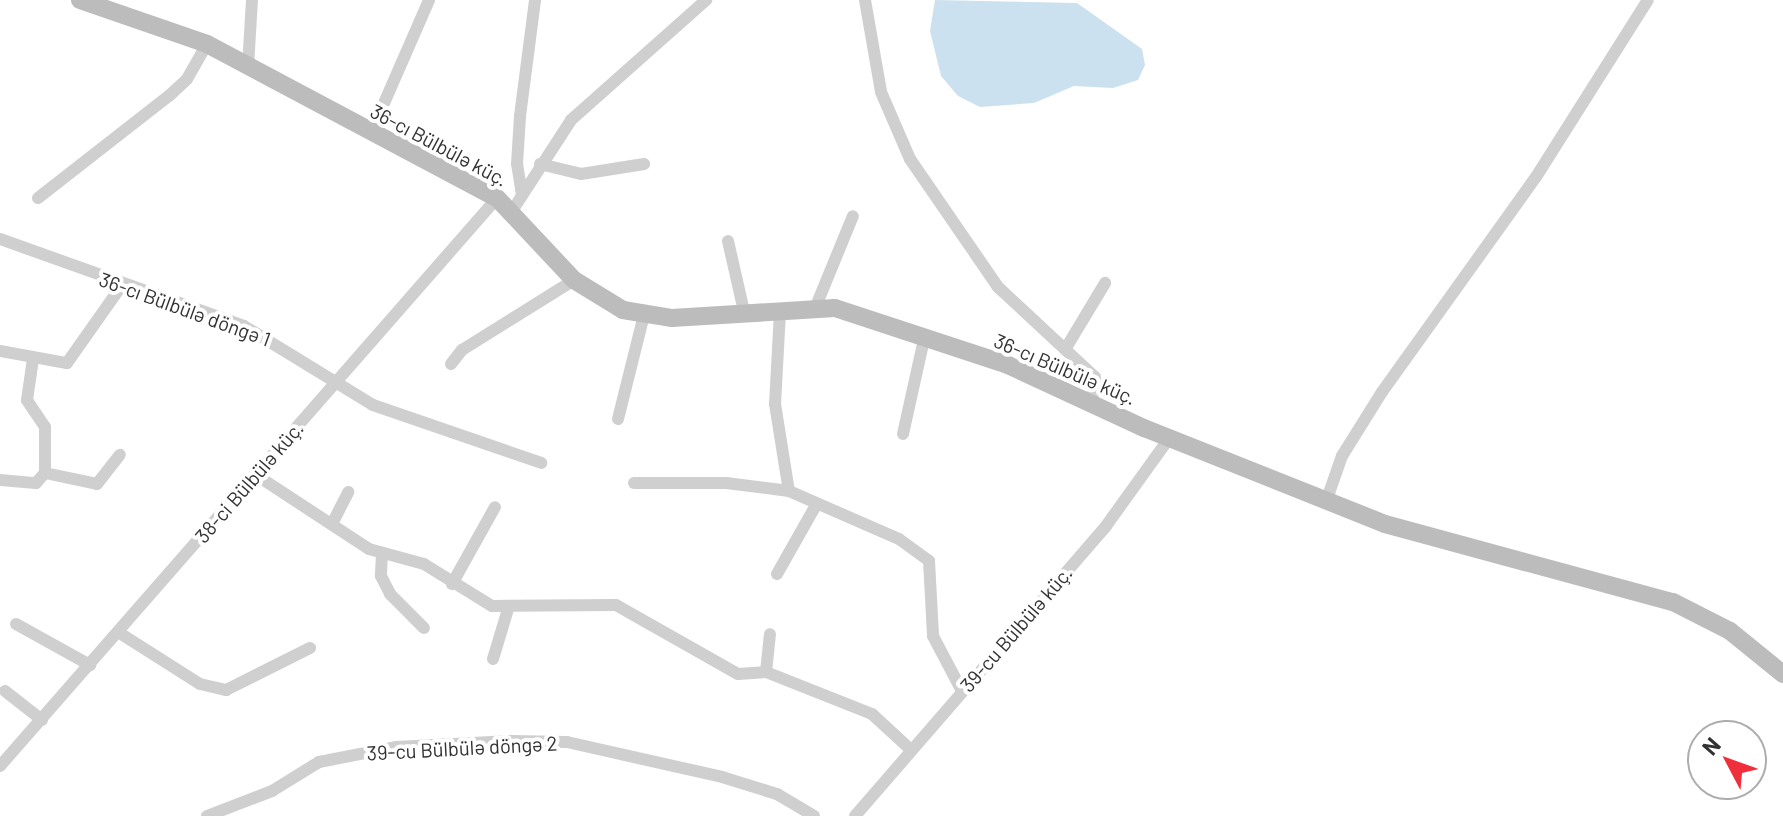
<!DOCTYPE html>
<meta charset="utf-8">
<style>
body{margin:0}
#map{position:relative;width:1783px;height:816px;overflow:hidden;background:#fff;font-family:Barlow,sans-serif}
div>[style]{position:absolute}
.water>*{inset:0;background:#cce1ef}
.street>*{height:12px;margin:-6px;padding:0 6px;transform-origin:6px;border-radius:6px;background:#cfcfcf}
.secondary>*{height:18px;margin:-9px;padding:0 9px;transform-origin:9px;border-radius:9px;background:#bcbcbc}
span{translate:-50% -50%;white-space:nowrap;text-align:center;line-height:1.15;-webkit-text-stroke:8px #fff;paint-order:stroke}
.street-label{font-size:20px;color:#323232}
.north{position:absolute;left:1687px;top:720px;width:80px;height:80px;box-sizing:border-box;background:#fff;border:2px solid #adadad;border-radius:50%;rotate:311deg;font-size:22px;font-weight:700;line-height:32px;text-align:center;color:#323232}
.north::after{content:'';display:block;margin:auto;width:28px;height:36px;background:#ef2f3b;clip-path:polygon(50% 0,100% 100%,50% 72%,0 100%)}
</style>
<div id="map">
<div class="water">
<div style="clip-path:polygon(935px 0,1077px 3px,1142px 49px,1145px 65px,1138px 80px,1113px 88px,1074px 86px,1034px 103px,980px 107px,958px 96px,941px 76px,930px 31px)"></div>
</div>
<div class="street">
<div style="left:865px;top:0;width:93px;rotate:80.1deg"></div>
<div style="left:881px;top:92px;width:73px;rotate:66.6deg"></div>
<div style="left:910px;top:159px;width:155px;rotate:55.5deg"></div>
<div style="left:998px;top:287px;width:132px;rotate:42.9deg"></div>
<div style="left:1095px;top:377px;width:26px;rotate:97deg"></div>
<div style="left:248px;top:67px;width:67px;rotate:-86.6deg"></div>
<div style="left:371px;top:133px;width:145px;rotate:-66.4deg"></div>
<div style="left:540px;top:164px;width:42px;rotate:13.7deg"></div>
<div style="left:581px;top:174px;width:64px;rotate:-9deg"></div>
<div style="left:522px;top:195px;width:31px;rotate:-99deg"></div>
<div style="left:517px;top:164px;width:48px;rotate:-86.4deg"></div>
<div style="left:520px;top:116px;width:117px;rotate:-82.6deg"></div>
<div style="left:38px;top:198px;width:167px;rotate:-38deg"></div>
<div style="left:170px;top:95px;width:23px;rotate:-43deg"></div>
<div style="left:187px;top:79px;width:40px;rotate:-60.3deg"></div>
<div style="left:512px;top:211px;width:108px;rotate:-57deg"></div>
<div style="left:571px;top:120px;width:181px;rotate:-41.6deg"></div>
<div style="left:0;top:239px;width:259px;rotate:19.6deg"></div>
<div style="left:244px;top:326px;width:151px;rotate:31.5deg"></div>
<div style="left:373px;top:405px;width:178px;rotate:19deg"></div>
<div style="left:728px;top:241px;width:77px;rotate:77.2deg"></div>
<div style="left:816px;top:306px;width:97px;rotate:-67.7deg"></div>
<div style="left:780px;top:312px;width:92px;rotate:93.1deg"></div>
<div style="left:775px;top:404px;width:88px;rotate:80.9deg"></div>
<div style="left:789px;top:491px;width:120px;rotate:23.6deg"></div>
<div style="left:899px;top:539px;width:37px;rotate:36deg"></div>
<div style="left:929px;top:561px;width:75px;rotate:86.9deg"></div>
<div style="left:933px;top:636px;width:62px;rotate:62.2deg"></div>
<div style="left:1066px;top:348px;width:76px;rotate:-59deg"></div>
<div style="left:0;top:351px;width:68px;rotate:10.2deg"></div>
<div style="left:67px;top:363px;width:95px;rotate:-54.8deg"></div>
<div style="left:451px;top:364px;width:18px;rotate:-52deg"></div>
<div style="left:462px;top:350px;width:132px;rotate:-32deg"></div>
<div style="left:618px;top:419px;width:107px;rotate:-76deg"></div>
<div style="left:903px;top:434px;width:97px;rotate:-77.5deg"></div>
<div style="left:45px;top:473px;width:53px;rotate:11.9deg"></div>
<div style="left:97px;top:484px;width:37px;rotate:-52deg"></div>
<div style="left:256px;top:475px;width:135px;rotate:33.2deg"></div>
<div style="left:369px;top:549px;width:57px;rotate:15.3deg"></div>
<div style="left:424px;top:564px;width:80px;rotate:31.7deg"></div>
<div style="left:492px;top:606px;width:124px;rotate:-0.5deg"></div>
<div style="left:616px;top:605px;width:140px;rotate:29.5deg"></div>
<div style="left:738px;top:674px;width:28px;rotate:-4deg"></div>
<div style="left:766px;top:672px;width:114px;rotate:21.6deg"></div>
<div style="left:872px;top:714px;width:53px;rotate:42.7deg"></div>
<div style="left:0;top:480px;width:36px;rotate:5deg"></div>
<div style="left:36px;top:483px;width:13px;rotate:-48deg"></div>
<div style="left:45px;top:473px;width:46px;rotate:-90deg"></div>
<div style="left:45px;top:427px;width:32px;rotate:-124deg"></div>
<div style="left:27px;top:400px;width:41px;rotate:-81.7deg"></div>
<div style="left:634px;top:483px;width:92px"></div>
<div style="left:726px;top:483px;width:64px;rotate:7.2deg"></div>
<div style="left:1327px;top:499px;width:46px;rotate:-70.8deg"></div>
<div style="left:1342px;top:456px;width:75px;rotate:-58deg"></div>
<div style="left:1382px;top:392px;width:264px;rotate:-54.4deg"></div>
<div style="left:1536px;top:177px;width:209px;rotate:-57.7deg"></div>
<div style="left:332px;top:524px;width:36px;rotate:-63deg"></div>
<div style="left:382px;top:554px;width:22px;rotate:93deg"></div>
<div style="left:381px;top:576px;width:20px;rotate:63deg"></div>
<div style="left:390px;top:594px;width:48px;rotate:45deg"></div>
<div style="left:777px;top:574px;width:79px;rotate:-60.5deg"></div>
<div style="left:452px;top:584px;width:88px;rotate:-60.8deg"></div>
<div style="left:16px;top:624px;width:85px;rotate:29deg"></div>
<div style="left:118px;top:632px;width:97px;rotate:32.4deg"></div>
<div style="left:200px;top:684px;width:27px;rotate:13deg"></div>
<div style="left:226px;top:690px;width:94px;rotate:-26.6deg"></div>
<div style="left:493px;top:659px;width:52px;rotate:-73.3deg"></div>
<div style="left:766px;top:672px;width:38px;rotate:-84deg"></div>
<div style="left:5px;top:691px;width:47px;rotate:38.1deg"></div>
<div style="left:0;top:766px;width:755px;rotate:-48.81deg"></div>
<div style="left:207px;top:816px;width:70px;rotate:-21deg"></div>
<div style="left:272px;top:791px;width:55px;rotate:-31.7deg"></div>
<div style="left:319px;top:762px;width:78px;rotate:-11deg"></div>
<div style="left:396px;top:747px;width:116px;rotate:-3deg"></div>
<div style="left:512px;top:741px;width:55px;rotate:1deg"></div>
<div style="left:567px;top:742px;width:159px;rotate:12.7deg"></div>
<div style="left:722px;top:777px;width:58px;rotate:17.2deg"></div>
<div style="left:777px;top:794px;width:43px;rotate:30.7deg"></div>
<div style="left:855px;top:816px;width:384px;rotate:-49.1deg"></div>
<div style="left:1106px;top:526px;width:110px;rotate:-54.3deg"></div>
</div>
<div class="secondary">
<div style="left:80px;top:0;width:134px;rotate:19.1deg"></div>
<div style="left:207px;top:44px;width:328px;rotate:28deg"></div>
<div style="left:497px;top:198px;width:112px;rotate:46.8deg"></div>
<div style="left:574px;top:280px;width:57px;rotate:31.5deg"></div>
<div style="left:623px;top:310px;width:50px;rotate:9.3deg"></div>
<div style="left:672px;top:318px;width:163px;rotate:-3.5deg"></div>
<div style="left:835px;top:308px;width:182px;rotate:18.2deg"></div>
<div style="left:1008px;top:365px;width:150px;rotate:24.9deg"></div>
<div style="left:1144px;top:428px;width:259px;rotate:21.7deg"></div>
<div style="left:1385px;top:524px;width:298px;rotate:15.2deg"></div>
<div style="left:1673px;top:602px;width:64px;rotate:27deg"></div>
<div style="left:1730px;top:631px;width:68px;rotate:39.1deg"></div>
</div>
<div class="street-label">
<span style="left:439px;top:145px;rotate:28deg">36-cı Bülbülə küç.</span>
<span style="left:185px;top:309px;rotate:20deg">36-cı Bülbülə döngə 1</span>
<span style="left:1065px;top:369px;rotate:23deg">36-cı Bülbülə küç.</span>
<span style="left:249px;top:482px;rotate:-49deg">38-ci Bülbülə küç.</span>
<span style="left:1016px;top:629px;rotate:-49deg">39-cu Bülbülə küç.</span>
<span style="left:462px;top:748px;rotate:-3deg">39-cu Bülbülə döngə 2</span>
</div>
<div class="north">N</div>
</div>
